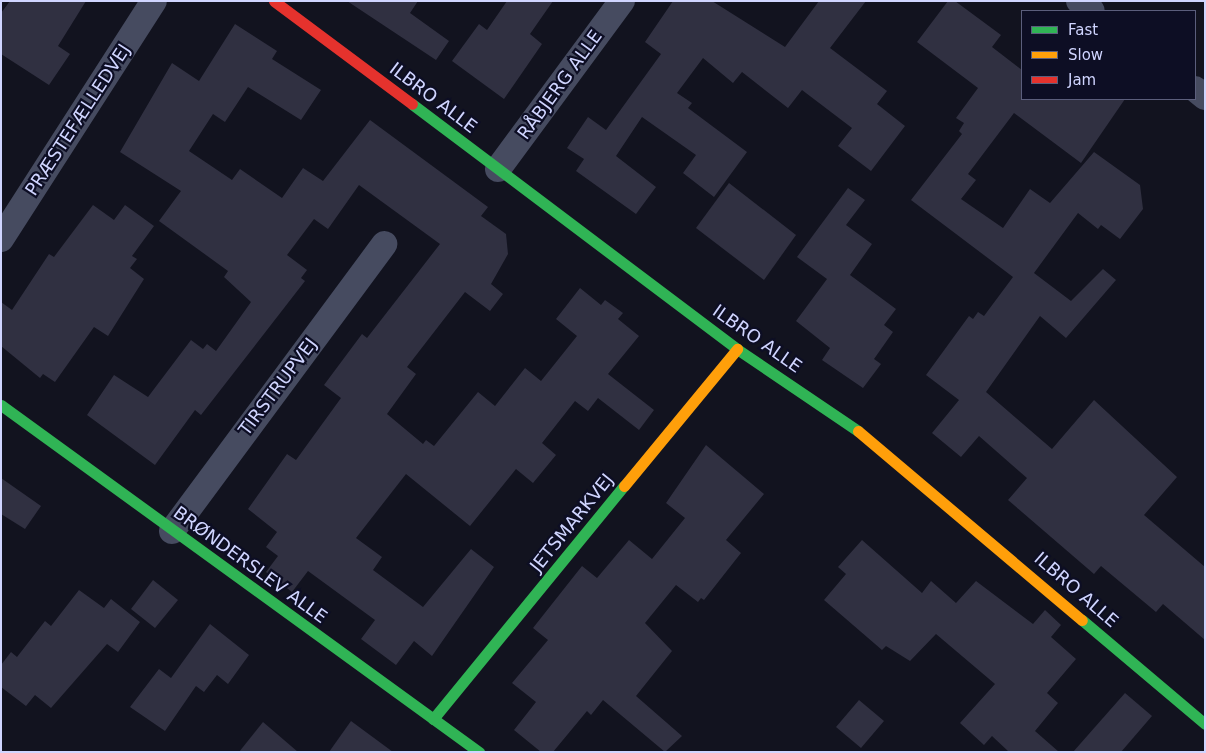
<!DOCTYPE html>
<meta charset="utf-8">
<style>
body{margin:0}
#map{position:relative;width:1206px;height:753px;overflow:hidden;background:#12131f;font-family:"DejaVu Sans",sans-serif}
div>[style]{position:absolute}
.building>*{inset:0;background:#303041}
.street>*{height:26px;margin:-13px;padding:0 13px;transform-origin:13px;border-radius:13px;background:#464b60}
.fast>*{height:11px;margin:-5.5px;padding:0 5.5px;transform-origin:5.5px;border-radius:5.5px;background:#30b455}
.slow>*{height:11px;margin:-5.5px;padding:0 5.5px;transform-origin:5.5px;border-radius:5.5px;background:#ff9f0a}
.jam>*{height:11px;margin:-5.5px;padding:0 5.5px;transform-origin:5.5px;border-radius:5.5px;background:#e5322d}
span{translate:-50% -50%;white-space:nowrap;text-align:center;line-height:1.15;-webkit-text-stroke:4.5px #0d0e24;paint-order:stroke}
.street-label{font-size:18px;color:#d0d5ff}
.frame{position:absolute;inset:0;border:2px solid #d0d5ff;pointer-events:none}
.legend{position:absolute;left:1021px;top:10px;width:175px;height:90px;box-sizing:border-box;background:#0d0e24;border:1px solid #5b5e7c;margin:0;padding:6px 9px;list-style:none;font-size:15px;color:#d0d5ff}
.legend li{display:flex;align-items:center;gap:10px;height:25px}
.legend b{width:25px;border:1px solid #5b5e7c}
</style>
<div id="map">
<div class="building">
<div style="clip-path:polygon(10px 1px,86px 1px,58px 46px,70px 54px,49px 85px,1px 54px,1px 13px)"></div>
<div style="clip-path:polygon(347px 1px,418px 1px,410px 13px,449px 41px,436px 60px)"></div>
<div style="clip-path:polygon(507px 1px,553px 1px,530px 34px,542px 44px,504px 99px,452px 61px,479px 24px,487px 30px)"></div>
<div style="clip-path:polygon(673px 1px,712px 1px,785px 47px,819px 1px,866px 1px,830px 48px,887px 91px,877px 104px,905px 126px,871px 171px,838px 146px,852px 128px,802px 90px,788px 108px,742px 72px,733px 83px,703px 58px,677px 93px,692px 103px,688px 108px,747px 152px,714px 197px,683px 173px,696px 155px,642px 117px,616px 156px,656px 187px,636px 214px,576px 171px,584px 159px,567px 148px,588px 117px,606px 130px,661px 54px,645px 42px)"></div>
<div style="clip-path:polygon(948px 1px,955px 1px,1001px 35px,992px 47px,1022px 70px,1022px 99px,1125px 99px,1081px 163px,1014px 113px,968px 174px,976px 180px,961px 199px,1003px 228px,1030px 189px,1050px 203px,1094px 152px,1140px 185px,1143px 209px,1120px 239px,1101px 225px,1098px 229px,1078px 213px,1034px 273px,1071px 301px,1103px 269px,1116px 280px,1066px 338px,1040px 316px,986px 392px,1052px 449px,1094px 400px,1177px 477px,1144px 515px,1205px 567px,1205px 640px,1163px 604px,1156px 612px,1101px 566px,1094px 574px,1008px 500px,1027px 478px,979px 436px,961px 457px,932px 433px,959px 400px,926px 375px,969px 316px,973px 319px,978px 312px,984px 316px,1013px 277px,911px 200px,962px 134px,959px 131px,964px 123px,956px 118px,978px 88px,917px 42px)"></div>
<div style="clip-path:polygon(235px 24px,277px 51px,272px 59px,321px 90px,301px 120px,248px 87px,225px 122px,213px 114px,189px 151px,232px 180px,240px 169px,282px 198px,303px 168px,323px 181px,370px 120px,488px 207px,481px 216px,506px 234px,508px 254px,491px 284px,503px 294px,490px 311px,465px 292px,407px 367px,416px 374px,387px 414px,423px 444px,426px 440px,434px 446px,478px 392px,495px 406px,525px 368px,541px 381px,577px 336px,556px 319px,580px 288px,601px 305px,605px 300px,623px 313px,618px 319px,639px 336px,608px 374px,654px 410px,639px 430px,598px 398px,588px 411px,575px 401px,542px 443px,556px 455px,533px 483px,516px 469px,470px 526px,406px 474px,356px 538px,382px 557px,373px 570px,423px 607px,471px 549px,494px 567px,432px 656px,414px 641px,396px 665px,361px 639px,375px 620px,308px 571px,292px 592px,266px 572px,278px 556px,266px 547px,277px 532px,248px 509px,287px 454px,296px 460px,341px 398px,324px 385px,362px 334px,367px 338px,440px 244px,359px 185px,328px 229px,314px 219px,287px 255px,307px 270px,301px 278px,305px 281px,201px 415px,195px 410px,155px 465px,87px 415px,114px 375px,148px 397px,191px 340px,203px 349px,207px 344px,216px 351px,251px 302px,224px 277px,228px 271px,159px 221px,181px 191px,120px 152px,172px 63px,199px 81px)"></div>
<div style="clip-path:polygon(729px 183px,796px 235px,764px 280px,696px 228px)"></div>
<div style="clip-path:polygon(848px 188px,865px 200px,846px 225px,872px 244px,850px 275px,896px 309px,884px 325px,893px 332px,874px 359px,881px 364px,863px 388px,822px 360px,830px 348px,796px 321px,827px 279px,797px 257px)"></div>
<div style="clip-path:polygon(93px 205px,114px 220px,125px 205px,154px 226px,132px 256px,137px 259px,130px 268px,144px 279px,108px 336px,94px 327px,55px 382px,43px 374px,40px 378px,1px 346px,1px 302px,12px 310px,49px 254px,54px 257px)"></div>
<div style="clip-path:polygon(706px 445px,764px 494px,726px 540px,741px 553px,704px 600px,701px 598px,698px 602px,676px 585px,645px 623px,672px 651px,636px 696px,682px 736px,665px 752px,603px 700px,591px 715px,587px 711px,553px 752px,541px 752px,514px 730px,536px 702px,512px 683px,548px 640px,533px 628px,582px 566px,597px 578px,629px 540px,652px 559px,685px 518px,666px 503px)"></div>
<div style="clip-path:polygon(1px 478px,41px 506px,25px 529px,1px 514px)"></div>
<div style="clip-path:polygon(862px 540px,922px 593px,931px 581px,956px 603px,976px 581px,1033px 624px,1045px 610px,1061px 625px,1051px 637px,1076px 659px,1047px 693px,1058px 703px,1035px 731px,1059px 752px,1009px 752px,992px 736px,984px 745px,960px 723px,995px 684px,936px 634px,910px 661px,886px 646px,882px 650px,824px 600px,846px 574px,838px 567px)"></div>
<div style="clip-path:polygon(153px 580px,178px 600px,155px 628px,131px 609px)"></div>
<div style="clip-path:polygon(79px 590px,104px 608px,111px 599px,140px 622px,118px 652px,107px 644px,51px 708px,35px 695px,26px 706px,1px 687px,1px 665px,11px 652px,17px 657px,45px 621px,51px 626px)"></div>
<div style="clip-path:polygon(210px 624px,249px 655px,228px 684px,217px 675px,204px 692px,196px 686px,165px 731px,130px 707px,159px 669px,171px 678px)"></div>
<div style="clip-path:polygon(1125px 693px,1152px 716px,1121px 752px,1073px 752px)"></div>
<div style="clip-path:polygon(859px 700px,884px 721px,861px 748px,836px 727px)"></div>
<div style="clip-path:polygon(351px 721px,393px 752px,329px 752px)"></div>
<div style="clip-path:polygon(263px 722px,298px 752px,239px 752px)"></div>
</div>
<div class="street">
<div style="left:1079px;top:1px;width:16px;rotate:38deg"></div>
<div style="left:1195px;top:89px;width:13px;rotate:39deg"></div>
<div style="left:498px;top:169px;width:209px;rotate:-53.6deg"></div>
<div style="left:1px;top:239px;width:283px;rotate:-57.3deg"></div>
<div style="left:172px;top:531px;width:357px;rotate:-53.5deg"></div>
</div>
<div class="fast">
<div style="left:412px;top:104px;width:407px;rotate:37deg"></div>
<div style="left:737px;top:349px;width:146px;rotate:34.1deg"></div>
<div style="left:1px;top:405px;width:591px;rotate:35.98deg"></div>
<div style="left:1082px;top:620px;width:161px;rotate:40.2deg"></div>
<div style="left:433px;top:719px;width:301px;rotate:-50.7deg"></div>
</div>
<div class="slow">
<div style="left:858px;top:431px;width:293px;rotate:40.2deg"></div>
<div style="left:624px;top:486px;width:178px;rotate:-50.5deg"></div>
</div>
<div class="jam">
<div style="left:274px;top:1px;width:172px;rotate:36.7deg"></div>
</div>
<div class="street-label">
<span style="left:560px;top:85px;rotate:-54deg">RÅBJERG ALLE</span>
<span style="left:433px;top:98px;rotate:37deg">ILBRO ALLE</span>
<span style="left:78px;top:120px;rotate:-57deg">PRÆSTEFÆLLEDVEJ</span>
<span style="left:757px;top:339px;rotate:35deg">ILBRO ALLE</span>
<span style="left:278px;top:387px;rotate:-53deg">TIRSTRUPVEJ</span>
<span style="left:572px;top:523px;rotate:-51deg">JETSMARKVEJ</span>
<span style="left:250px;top:565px;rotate:36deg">BRØNDERSLEV ALLE</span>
<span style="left:1076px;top:590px;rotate:41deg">ILBRO ALLE</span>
</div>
<div class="frame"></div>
<ul class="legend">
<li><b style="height:6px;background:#30b455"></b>Fast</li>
<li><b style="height:6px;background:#ff9f0a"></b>Slow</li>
<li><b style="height:6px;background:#e5322d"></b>Jam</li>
</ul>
</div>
